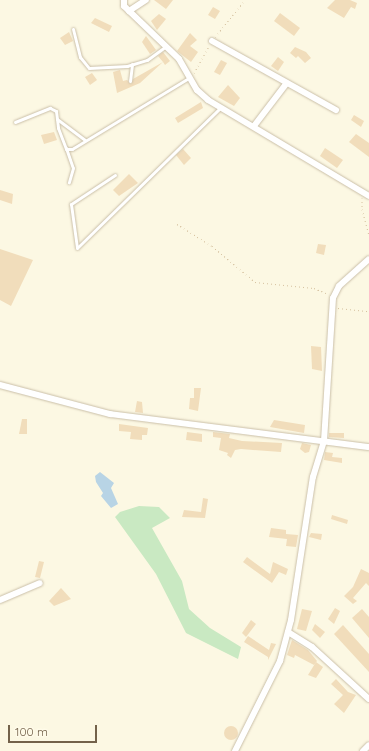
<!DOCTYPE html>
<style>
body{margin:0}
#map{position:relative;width:369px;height:751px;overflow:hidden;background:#fcf8e3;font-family:Quicksand,sans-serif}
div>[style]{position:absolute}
.green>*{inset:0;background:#c9e9c2}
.water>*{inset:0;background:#b8d4e5}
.building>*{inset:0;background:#f1ddbb}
.round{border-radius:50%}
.path>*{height:1px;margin-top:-0.5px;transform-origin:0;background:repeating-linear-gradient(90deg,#d5c19f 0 1px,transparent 0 4px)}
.roads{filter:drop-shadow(0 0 1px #cabfa8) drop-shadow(0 0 1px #cabfa8)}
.service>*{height:3px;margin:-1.5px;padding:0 1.5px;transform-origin:1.5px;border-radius:1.5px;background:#fff}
.minor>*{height:6px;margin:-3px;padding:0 3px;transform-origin:3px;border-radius:3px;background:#fff}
span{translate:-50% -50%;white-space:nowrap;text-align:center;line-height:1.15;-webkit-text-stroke:4px #fffbe9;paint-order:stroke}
.scale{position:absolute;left:8px;top:725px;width:89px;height:18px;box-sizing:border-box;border:2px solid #73624a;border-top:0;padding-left:5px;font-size:12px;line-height:14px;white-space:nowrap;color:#73624a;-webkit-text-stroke:3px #fffbe9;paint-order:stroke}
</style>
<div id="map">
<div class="green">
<div style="clip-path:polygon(139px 506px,159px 507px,170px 518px,152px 528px,182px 581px,189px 609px,210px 628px,241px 647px,238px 659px,186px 633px,156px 574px,115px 517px,120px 512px)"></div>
</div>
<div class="water">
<div style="clip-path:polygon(100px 472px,114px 483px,111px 488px,118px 504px,111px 508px,101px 496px,103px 493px,96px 482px,95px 476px)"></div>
</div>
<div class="building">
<div style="clip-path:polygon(154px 0,173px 0,166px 9px)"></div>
<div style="clip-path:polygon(335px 0,350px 0,357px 3px,355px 9px,351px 7px,344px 18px,327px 8px)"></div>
<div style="clip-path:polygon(213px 7px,220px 11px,215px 19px,208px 15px)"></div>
<div style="clip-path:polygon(280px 13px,300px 28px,294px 36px,274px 21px)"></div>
<div style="clip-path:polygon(159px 14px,166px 19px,157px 30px,151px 21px)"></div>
<div style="clip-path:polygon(95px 18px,112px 26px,109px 32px,91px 23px)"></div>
<div style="clip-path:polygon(69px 32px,73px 41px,65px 45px,60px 38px)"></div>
<div style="clip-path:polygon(190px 33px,197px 40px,190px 46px,198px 52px,191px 62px,177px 51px)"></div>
<div style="clip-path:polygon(146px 36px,156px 50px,150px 54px,142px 42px)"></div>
<div style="clip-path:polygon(295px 47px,306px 52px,311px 58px,305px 63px,298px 56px,296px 58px,290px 53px)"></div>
<div style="clip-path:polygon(163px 52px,170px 61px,165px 65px,163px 62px,140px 83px,117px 93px,113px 72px,120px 70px,123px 81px,127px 80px,131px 84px,133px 79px,163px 62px,158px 56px)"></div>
<div style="clip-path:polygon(278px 57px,284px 62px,278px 71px,271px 66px)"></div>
<div style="clip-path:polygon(221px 60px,227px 63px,220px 75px,214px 72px)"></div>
<div style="clip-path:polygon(92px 73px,97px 80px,90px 85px,85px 77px)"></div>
<div style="clip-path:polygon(228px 85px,240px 98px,234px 106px,218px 97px)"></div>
<div style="clip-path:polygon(201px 102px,203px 108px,178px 123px,175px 118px)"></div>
<div style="clip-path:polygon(354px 115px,364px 121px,361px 127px,351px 120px)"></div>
<div style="clip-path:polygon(54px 132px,57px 140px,44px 144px,41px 135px)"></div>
<div style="clip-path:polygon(356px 134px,369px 143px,369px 157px,349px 142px)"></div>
<div style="clip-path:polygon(325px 148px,343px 160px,337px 168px,320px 156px)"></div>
<div style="clip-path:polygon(183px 149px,191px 158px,184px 165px,176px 155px)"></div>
<div style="clip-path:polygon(129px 174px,138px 183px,119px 196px,113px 190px)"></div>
<div style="clip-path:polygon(0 190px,13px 194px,12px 204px,0 200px)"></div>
<div style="clip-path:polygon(318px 244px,326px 245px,324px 255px,316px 253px)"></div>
<div style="clip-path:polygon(0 249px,33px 260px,11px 306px,0 300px)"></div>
<div style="clip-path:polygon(311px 346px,321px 347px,322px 371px,312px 369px)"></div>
<div style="clip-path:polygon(194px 388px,201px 388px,198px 411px,189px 409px,190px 398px,194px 398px)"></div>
<div style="clip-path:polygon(137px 401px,142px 402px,143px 413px,135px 412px)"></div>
<div style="clip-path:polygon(22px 419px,27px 419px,27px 434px,19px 434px)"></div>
<div style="clip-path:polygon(274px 420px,305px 425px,304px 433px,270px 427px)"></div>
<div style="clip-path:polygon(119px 424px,148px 428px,147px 435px,142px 435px,142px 440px,130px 439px,131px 432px,119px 431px)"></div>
<div style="clip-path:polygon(187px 432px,202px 434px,202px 442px,186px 440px)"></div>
<div style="clip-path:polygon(213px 432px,230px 434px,229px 438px,242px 441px,282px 443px,281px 452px,241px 449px,235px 450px,231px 458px,227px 455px,228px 453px,219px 450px,221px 438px,213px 437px)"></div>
<div style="clip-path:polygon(329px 433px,344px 433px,344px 438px,329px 437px)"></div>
<div style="clip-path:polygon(302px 443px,311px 445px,309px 452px,305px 453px,300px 449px)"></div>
<div style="clip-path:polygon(325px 452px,333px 453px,332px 457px,342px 458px,342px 463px,324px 460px)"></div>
<div style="clip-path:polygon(203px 498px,208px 499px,205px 518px,182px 517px,184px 510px,201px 512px)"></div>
<div style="clip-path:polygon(332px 515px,348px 520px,347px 524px,331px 519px)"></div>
<div style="clip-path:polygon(271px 528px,286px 530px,286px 534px,298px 535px,296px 547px,286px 546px,287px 539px,269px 537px)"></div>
<div style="clip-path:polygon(311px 533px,322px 534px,321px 540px,309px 537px)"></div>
<div style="clip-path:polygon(247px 557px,270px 574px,273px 562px,288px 569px,286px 575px,279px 572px,272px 583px,243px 562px)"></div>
<div style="clip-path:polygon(39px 561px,44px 562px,40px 578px,35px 577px)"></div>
<div style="clip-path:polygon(361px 569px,369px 573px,369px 586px,366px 583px,353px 598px,357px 601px,353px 604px,344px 596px,353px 587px)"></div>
<div style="clip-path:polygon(61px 588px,71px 599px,54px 606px,49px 601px)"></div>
<div style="clip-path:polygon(335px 608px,340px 611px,334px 624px,328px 619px)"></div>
<div style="clip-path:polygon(302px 609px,312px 611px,306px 631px,297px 629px)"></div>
<div style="clip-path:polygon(362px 609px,369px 617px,369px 638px,352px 618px)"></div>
<div style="clip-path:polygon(251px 620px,256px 624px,246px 637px,242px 633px)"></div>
<div style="clip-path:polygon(315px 624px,325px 632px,320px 638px,312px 630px)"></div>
<div style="clip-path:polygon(343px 625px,369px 654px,369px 672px,334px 634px)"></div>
<div style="clip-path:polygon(248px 636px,269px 650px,271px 643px,276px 644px,268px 660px,268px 657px,244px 642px)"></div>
<div style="clip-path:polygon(292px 640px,308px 650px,317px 661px,314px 665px,295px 655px,294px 658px,287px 655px)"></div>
<div style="clip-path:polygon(316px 662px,323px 667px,316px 678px,308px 675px)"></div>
<div style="clip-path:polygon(336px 679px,348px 692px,356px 695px,344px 713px,334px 704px,343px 695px,331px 684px)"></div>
<div class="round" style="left:224px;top:726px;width:14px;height:14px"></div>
</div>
<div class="path">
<div style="left:215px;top:37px;width:48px;rotate:-51deg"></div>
<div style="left:194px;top:73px;width:31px;rotate:-61deg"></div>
<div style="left:362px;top:198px;width:11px;rotate:90deg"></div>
<div style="left:362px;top:209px;width:27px;rotate:75deg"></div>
<div style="left:177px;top:224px;width:41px;rotate:32.2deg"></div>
<div style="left:212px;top:246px;width:56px;rotate:39.9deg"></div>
<div style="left:255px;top:282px;width:59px;rotate:5.8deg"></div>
<div style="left:314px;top:288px;width:15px;rotate:23deg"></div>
<div style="left:338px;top:308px;width:31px;rotate:6deg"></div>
</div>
<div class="roads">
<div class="service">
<div style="left:73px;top:29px;width:29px;rotate:76deg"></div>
<div style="left:80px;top:57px;width:14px;rotate:51deg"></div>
<div style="left:89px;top:68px;width:38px;rotate:-3deg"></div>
<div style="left:127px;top:66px;width:21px;rotate:-17deg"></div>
<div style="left:147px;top:60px;width:22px;rotate:-36deg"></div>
<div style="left:130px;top:81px;width:17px;rotate:-83deg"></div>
<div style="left:57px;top:119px;width:35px;rotate:37deg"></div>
<div style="left:15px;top:122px;width:38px;rotate:-22deg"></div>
<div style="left:50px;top:108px;width:7px;rotate:27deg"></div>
<div style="left:56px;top:111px;width:17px;rotate:83deg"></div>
<div style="left:58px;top:128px;width:22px;rotate:69deg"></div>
<div style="left:66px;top:149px;width:6px"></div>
<div style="left:72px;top:149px;width:137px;rotate:-31.3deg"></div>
<div style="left:66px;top:148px;width:21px;rotate:71deg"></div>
<div style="left:73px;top:168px;width:15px;rotate:106deg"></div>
<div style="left:115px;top:175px;width:53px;rotate:146.6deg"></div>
<div style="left:71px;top:204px;width:44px;rotate:82.2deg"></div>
<div style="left:77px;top:248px;width:200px;rotate:-44.4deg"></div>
</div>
<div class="minor">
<div style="left:124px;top:0;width:6px;rotate:90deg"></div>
<div style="left:124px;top:6px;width:76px;rotate:43.9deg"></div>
<div style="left:179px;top:59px;width:36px;rotate:60deg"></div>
<div style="left:197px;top:90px;width:15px;rotate:42deg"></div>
<div style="left:208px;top:100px;width:187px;rotate:30.8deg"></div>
<div style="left:129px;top:11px;width:20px;rotate:-33deg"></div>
<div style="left:212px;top:41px;width:142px;rotate:29.1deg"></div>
<div style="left:254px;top:126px;width:53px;rotate:-52.7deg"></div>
<div style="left:0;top:385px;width:114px;rotate:14.8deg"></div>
<div style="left:110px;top:414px;width:261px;rotate:7.3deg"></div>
<div style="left:0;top:600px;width:43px;rotate:-23deg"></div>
<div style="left:288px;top:632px;width:28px;rotate:32deg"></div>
<div style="left:312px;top:647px;width:77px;rotate:42.4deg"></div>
<div style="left:235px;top:751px;width:101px;rotate:-63.4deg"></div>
<div style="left:280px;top:661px;width:42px;rotate:-75deg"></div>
<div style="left:291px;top:620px;width:145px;rotate:-81.3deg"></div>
<div style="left:313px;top:477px;width:38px;rotate:-73deg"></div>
<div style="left:324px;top:441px;width:143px;rotate:-86.4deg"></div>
<div style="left:333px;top:298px;width:13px;rotate:-63deg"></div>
<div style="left:339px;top:286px;width:40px;rotate:-42deg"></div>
<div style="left:363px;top:751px;width:8px;rotate:-45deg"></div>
</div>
</div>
<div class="scale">100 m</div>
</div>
